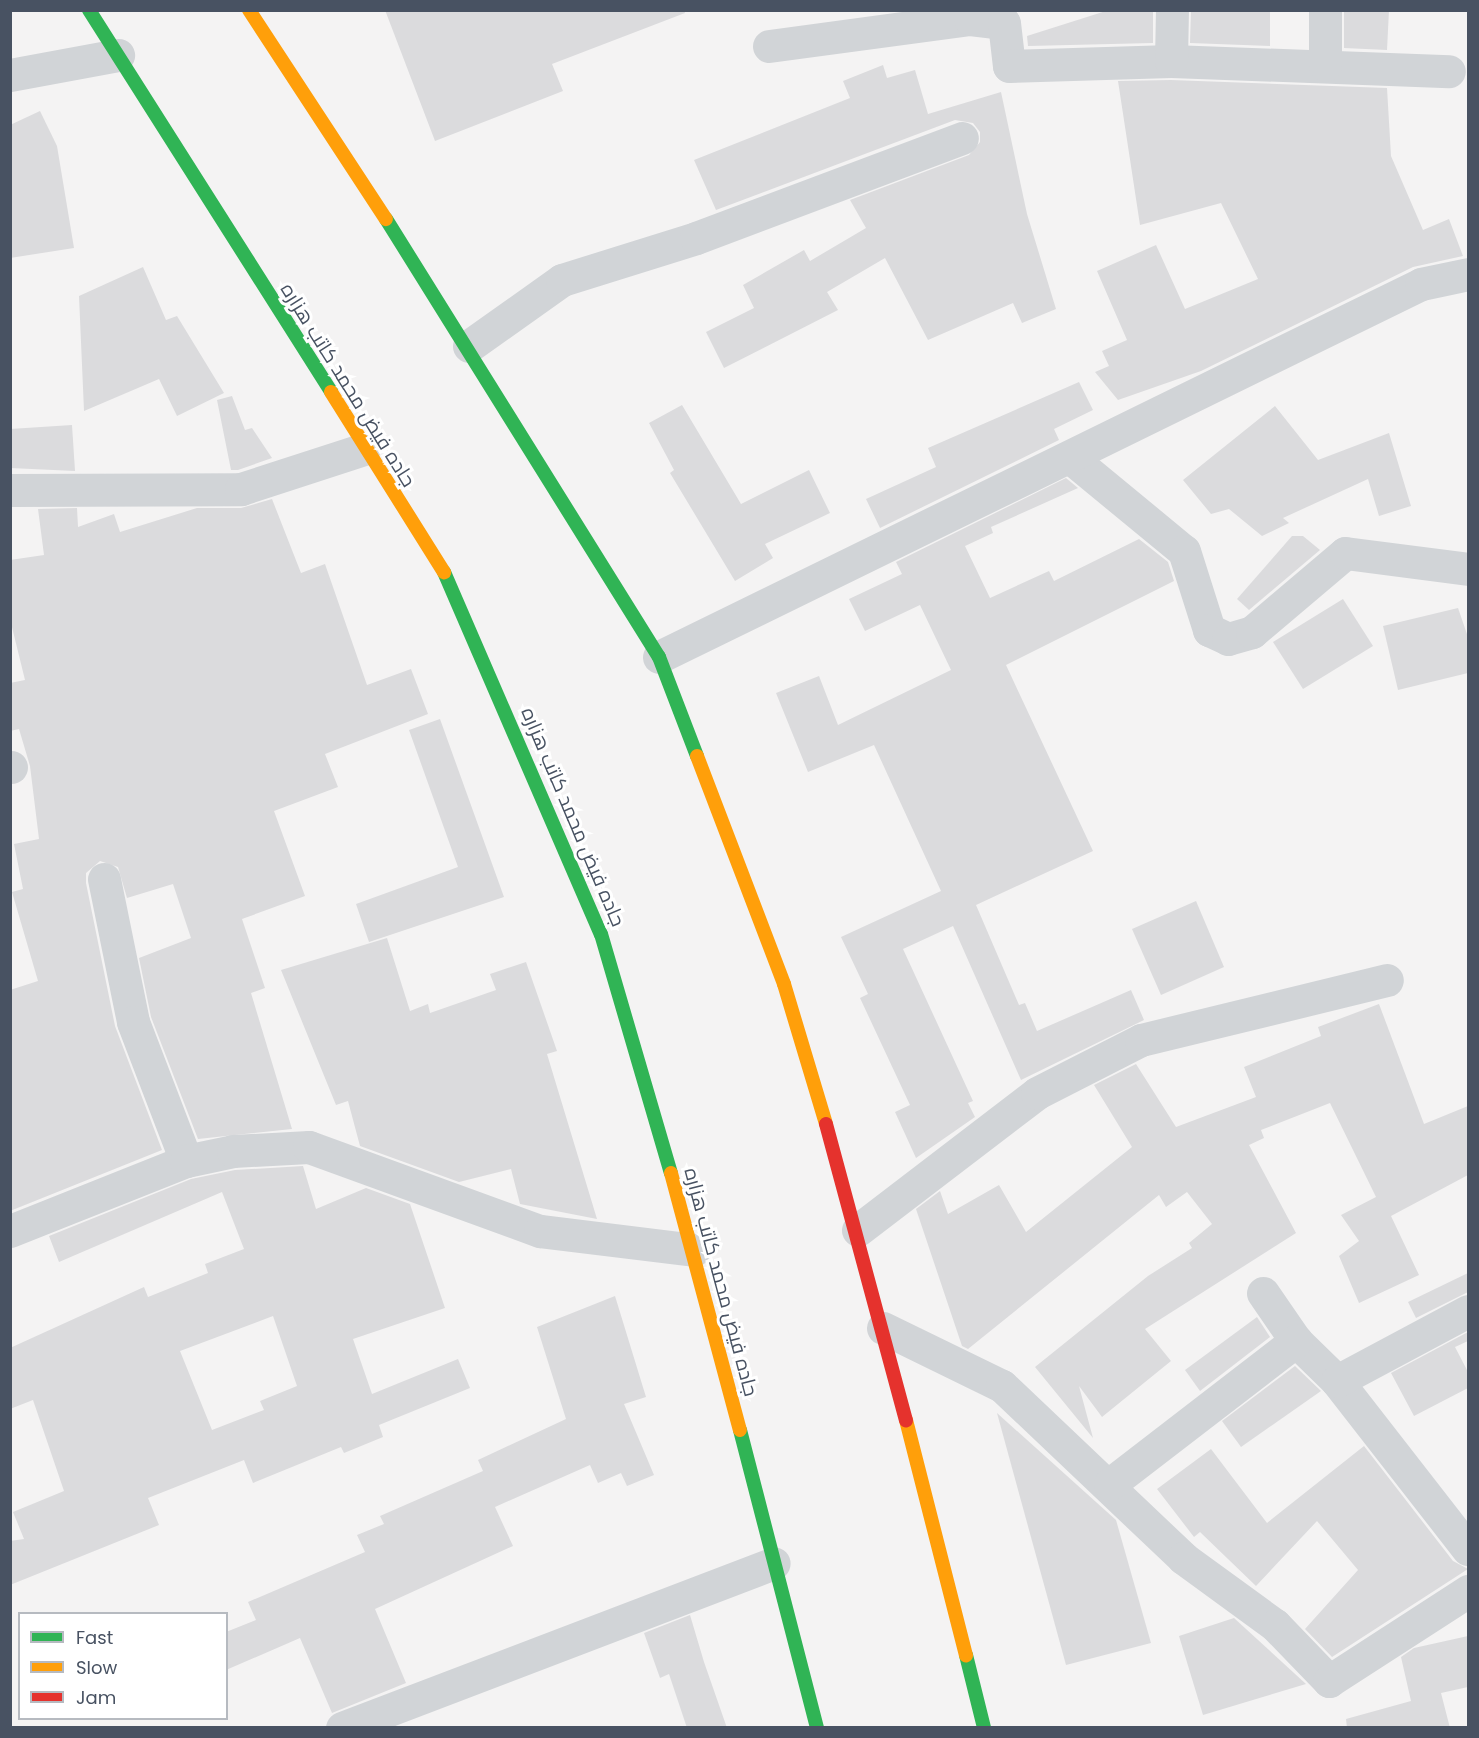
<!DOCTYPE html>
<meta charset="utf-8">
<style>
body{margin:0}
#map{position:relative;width:1479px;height:1738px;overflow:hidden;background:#f4f3f3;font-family:Poppins,Cairo,sans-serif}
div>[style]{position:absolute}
.building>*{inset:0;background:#dbdbdd}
.street>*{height:33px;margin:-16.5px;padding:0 16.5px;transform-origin:16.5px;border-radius:16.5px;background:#d1d4d7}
.fast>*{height:14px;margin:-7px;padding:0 7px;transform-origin:7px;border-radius:7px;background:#30b455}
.slow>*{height:14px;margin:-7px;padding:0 7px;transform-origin:7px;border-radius:7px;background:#ff9f0a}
.jam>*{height:14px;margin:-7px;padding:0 7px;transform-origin:7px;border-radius:7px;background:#e5322d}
span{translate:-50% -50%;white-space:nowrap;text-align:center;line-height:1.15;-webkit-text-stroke:6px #fff;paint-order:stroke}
.street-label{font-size:20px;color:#485262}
.frame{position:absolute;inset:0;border:12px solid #485262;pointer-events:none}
.legend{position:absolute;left:18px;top:1612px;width:210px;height:108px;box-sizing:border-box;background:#fff;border:2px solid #b6bac0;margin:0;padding:8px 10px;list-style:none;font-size:18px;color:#485262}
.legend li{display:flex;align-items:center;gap:12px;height:30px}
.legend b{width:30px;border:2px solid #b6bac0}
</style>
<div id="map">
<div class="building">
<div style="clip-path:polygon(385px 10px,684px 10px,685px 13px,552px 64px,563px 91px,435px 141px)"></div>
<div style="clip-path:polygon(1109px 10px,1153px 10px,1153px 43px,1028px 46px,1027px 36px)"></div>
<div style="clip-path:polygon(1191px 10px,1270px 10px,1270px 46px,1190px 43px)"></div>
<div style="clip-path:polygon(1344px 10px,1389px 10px,1387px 50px,1344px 48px)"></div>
<div style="clip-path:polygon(883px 65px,887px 78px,915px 70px,928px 114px,1001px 92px,1027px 214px,1056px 309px,1022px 323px,1013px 303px,928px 340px,885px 258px,827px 292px,838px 310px,724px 368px,706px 332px,754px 308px,743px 285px,804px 250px,810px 261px,866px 228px,850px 200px,969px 155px,980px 142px,980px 132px,973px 123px,955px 120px,716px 210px,694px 160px,850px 98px,843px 81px)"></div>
<div style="clip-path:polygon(1171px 80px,1387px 88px,1391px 156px,1423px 230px,1449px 219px,1463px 256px,1413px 267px,1201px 371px,1118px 400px,1095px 372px,1109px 366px,1102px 351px,1127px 340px,1097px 271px,1156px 245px,1185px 309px,1258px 279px,1221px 203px,1140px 225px,1118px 81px)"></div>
<div style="clip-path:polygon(40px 111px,57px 146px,74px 248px,10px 258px,10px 125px)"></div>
<div style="clip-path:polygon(143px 267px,166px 320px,177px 316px,224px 393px,177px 416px,159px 379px,84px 411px,79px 296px)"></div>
<div style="clip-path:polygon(1079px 382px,1093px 410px,1054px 429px,1059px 440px,880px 528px,866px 499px,936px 467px,928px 448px)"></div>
<div style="clip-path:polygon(232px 396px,245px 430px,252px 428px,272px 458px,238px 470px,231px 470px,217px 400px)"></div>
<div style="clip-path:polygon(682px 405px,741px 504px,809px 470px,830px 513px,765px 544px,773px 558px,735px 581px,670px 473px,674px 470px,649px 423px)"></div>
<div style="clip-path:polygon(1275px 406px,1318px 460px,1389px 433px,1411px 506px,1379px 516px,1368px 479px,1283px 518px,1289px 523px,1262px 536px,1229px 509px,1211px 514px,1183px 480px)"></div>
<div style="clip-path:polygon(72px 425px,75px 471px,10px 468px,10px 429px)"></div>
<div style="clip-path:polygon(1066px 478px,1078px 488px,991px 527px,993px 533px,965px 546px,990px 598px,1049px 571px,1054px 581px,1139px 539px,1168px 562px,1174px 581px,1006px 665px,1093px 851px,976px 905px,1019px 1005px,1025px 1003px,1037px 1031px,1131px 990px,1144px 1020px,1021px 1080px,953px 926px,903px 949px,973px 1101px,968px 1103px,975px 1117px,916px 1158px,895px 1112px,910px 1105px,860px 998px,868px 994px,841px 937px,941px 891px,874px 745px,808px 772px,776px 693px,819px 676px,838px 725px,951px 670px,920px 605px,865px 631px,849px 599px,902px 574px,896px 562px)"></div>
<div style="clip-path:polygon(272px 499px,301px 573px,325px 564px,367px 685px,411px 669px,428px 714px,325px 754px,338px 787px,274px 811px,305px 896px,242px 919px,265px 988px,251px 993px,292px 1129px,198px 1139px,151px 1017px,139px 958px,191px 938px,173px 884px,127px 898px,118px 867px,100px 861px,86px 873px,86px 883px,115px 1026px,162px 1150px,10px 1211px,10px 990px,38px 981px,12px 892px,23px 889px,14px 844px,39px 839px,30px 766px,19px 729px,10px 731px,10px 683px,25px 680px,10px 619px,10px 560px,44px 555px,38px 509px,77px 508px,78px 527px,114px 514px,120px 532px,197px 508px,241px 508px)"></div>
<div style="clip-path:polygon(1292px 536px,1303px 536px,1320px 550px,1249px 610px,1237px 599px)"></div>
<div style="clip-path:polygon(1343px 599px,1373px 646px,1303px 689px,1273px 642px)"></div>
<div style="clip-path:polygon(1458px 608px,1468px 637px,1468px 673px,1398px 690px,1383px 626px)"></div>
<div style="clip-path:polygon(440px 719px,504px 897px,369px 942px,356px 904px,458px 867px,409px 730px)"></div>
<div style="clip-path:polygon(1196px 901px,1224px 967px,1161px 995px,1132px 929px)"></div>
<div style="clip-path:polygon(387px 938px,410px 1011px,428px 1004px,430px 1013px,496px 990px,490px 974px,526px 962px,557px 1051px,547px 1054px,597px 1219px,520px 1204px,511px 1169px,459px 1182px,360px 1146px,348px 1101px,336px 1105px,281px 970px)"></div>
<div style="clip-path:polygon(1379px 1004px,1424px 1124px,1468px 1106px,1468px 1175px,1391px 1216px,1419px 1275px,1359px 1303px,1339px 1256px,1359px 1241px,1341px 1215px,1376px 1197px,1330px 1103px,1261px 1130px,1264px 1138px,1249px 1145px,1296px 1233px,1145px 1329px,1171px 1361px,1102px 1417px,1079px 1386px,1093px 1438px,1035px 1367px,1148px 1276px,1192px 1248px,1189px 1243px,1212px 1224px,1187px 1192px,1166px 1207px,1159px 1195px,968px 1349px,962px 1346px,916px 1209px,940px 1191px,948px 1214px,999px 1185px,1026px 1232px,1132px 1147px,1094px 1085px,1136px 1064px,1176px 1127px,1256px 1097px,1244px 1067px,1321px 1036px,1318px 1027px)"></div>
<div style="clip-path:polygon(evenodd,303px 1166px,316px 1209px,366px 1188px,410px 1204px,445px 1308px,353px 1339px,372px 1394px,458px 1359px,470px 1388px,379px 1425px,383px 1437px,344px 1453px,341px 1447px,253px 1483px,244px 1460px,148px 1498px,159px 1525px,10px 1585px,10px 1541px,24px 1539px,13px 1512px,64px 1491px,33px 1400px,10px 1409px,10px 1348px,144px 1287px,148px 1297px,208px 1273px,205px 1264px,244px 1249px,222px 1192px,59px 1262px,49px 1236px,191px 1179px,235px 1170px,303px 1166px,273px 1316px,297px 1386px,260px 1401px,264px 1410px,212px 1430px,180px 1351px,273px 1316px)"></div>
<div style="clip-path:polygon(1468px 1273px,1468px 1292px,1416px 1318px,1408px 1302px)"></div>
<div style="clip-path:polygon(615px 1296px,646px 1397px,624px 1404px,654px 1475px,627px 1486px,621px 1473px,598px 1483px,590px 1465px,495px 1507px,513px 1546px,375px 1609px,406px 1683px,332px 1713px,300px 1638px,226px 1670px,226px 1632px,256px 1620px,248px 1602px,365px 1552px,357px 1535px,384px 1524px,380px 1516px,483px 1471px,478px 1460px,566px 1419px,537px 1327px)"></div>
<div style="clip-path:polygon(1257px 1317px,1270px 1337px,1200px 1391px,1185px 1370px)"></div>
<div style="clip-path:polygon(1468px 1332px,1468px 1341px,1455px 1347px,1468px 1372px,1468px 1388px,1414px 1416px,1391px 1373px)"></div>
<div style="clip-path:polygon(1295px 1366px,1321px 1391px,1241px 1447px,1222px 1421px)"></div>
<div style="clip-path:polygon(997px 1413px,1116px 1520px,1151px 1643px,1066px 1665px)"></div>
<div style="clip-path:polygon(1364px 1446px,1453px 1561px,1468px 1569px,1332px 1657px,1305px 1629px,1358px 1570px,1317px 1521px,1256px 1586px,1200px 1532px,1194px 1537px,1157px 1489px,1211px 1449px,1267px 1523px)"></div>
<div style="clip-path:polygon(690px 1615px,704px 1662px,727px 1728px,687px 1728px,669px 1674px,660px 1678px,644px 1633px)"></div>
<div style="clip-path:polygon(1234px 1618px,1306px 1684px,1203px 1715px,1179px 1636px)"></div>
<div style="clip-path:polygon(1468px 1636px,1468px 1687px,1441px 1693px,1450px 1728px,1347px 1728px,1346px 1719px,1411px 1701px,1401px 1657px,1414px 1648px)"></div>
</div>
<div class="street">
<div style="left:769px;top:46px;width:203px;rotate:-7.7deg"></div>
<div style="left:970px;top:19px;width:34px;rotate:7deg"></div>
<div style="left:1004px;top:23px;width:43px;rotate:83.4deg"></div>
<div style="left:1009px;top:66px;width:162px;rotate:-1.8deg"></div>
<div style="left:1171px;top:61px;width:278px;rotate:2.1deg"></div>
<div style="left:1171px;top:61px;width:51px;rotate:-88.9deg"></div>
<div style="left:1325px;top:65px;width:55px;rotate:-90deg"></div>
<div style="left:10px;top:75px;width:110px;rotate:-10.5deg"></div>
<div style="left:469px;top:346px;width:114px;rotate:-35.4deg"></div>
<div style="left:562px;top:280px;width:140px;rotate:-17.4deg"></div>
<div style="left:696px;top:238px;width:284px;rotate:-20.6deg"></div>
<div style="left:1071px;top:458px;width:146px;rotate:39.5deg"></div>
<div style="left:1184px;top:551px;width:83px;rotate:72.4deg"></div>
<div style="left:1209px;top:630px;width:21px;rotate:25deg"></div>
<div style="left:1228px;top:639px;width:25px;rotate:-16deg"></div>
<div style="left:1252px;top:632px;width:122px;rotate:-40.3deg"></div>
<div style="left:1345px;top:553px;width:124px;rotate:7.4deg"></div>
<div style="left:10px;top:490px;width:231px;rotate:-0.2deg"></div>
<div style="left:241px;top:489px;width:129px;rotate:-18deg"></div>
<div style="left:659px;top:657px;width:848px;rotate:-26.08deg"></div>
<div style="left:1421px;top:284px;width:48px;rotate:-12deg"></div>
<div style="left:10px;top:767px;width:1px"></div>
<div style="left:104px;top:879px;width:146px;rotate:78.5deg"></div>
<div style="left:133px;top:1022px;width:149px;rotate:69.1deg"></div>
<div style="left:858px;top:1230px;width:225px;rotate:-37.4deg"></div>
<div style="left:1037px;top:1093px;width:117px;rotate:-27deg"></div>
<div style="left:1141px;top:1040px;width:253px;rotate:-13.7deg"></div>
<div style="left:10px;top:1231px;width:189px;rotate:-21.7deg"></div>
<div style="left:186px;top:1161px;width:48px;rotate:-12deg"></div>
<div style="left:233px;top:1151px;width:76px;rotate:-3deg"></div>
<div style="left:309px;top:1147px;width:246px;rotate:20deg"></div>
<div style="left:540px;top:1231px;width:155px;rotate:7deg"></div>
<div style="left:1263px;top:1293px;width:58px;rotate:55.5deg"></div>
<div style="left:1296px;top:1341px;width:57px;rotate:44.3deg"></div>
<div style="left:1337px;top:1381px;width:213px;rotate:52.1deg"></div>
<div style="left:883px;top:1328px;width:132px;rotate:26deg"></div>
<div style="left:1002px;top:1386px;width:250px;rotate:43.5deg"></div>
<div style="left:1183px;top:1558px;width:114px;rotate:36.1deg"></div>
<div style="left:1275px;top:1625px;width:78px;rotate:46deg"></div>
<div style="left:1329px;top:1681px;width:166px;rotate:-32.9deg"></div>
<div style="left:1337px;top:1381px;width:149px;rotate:-28.1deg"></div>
<div style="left:1110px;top:1484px;width:235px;rotate:-37.6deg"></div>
<div style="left:342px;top:1728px;width:462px;rotate:-20.9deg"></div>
</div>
<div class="fast">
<div style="left:89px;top:10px;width:452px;rotate:57.6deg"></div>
<div style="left:386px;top:219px;width:516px;rotate:58.07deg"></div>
<div style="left:659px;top:657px;width:106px;rotate:69deg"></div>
<div style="left:444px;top:572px;width:395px;rotate:66.6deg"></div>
<div style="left:601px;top:934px;width:249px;rotate:73.7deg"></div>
<div style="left:740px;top:1430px;width:308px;rotate:75.5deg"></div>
<div style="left:966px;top:1655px;width:75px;rotate:76.1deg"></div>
</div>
<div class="slow">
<div style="left:249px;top:10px;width:250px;rotate:56.8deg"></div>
<div style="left:331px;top:392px;width:213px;rotate:57.9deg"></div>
<div style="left:697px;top:756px;width:244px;rotate:69.1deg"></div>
<div style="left:784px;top:984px;width:146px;rotate:73.3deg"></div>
<div style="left:671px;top:1173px;width:266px;rotate:75deg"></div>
<div style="left:906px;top:1420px;width:243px;rotate:75.7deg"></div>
</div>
<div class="jam">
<div style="left:826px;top:1124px;width:307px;rotate:74.9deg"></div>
</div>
<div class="street-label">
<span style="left:348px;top:385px;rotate:58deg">جاده فیض محمد کاتب هزاره</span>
<span style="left:573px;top:817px;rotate:67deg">جاده فیض محمد کاتب هزاره</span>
<span style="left:721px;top:1282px;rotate:75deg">جاده فیض محمد کاتب هزاره</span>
</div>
<div class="frame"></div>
<ul class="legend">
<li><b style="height:8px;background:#30b455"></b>Fast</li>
<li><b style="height:8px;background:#ff9f0a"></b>Slow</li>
<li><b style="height:8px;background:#e5322d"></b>Jam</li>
</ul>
</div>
